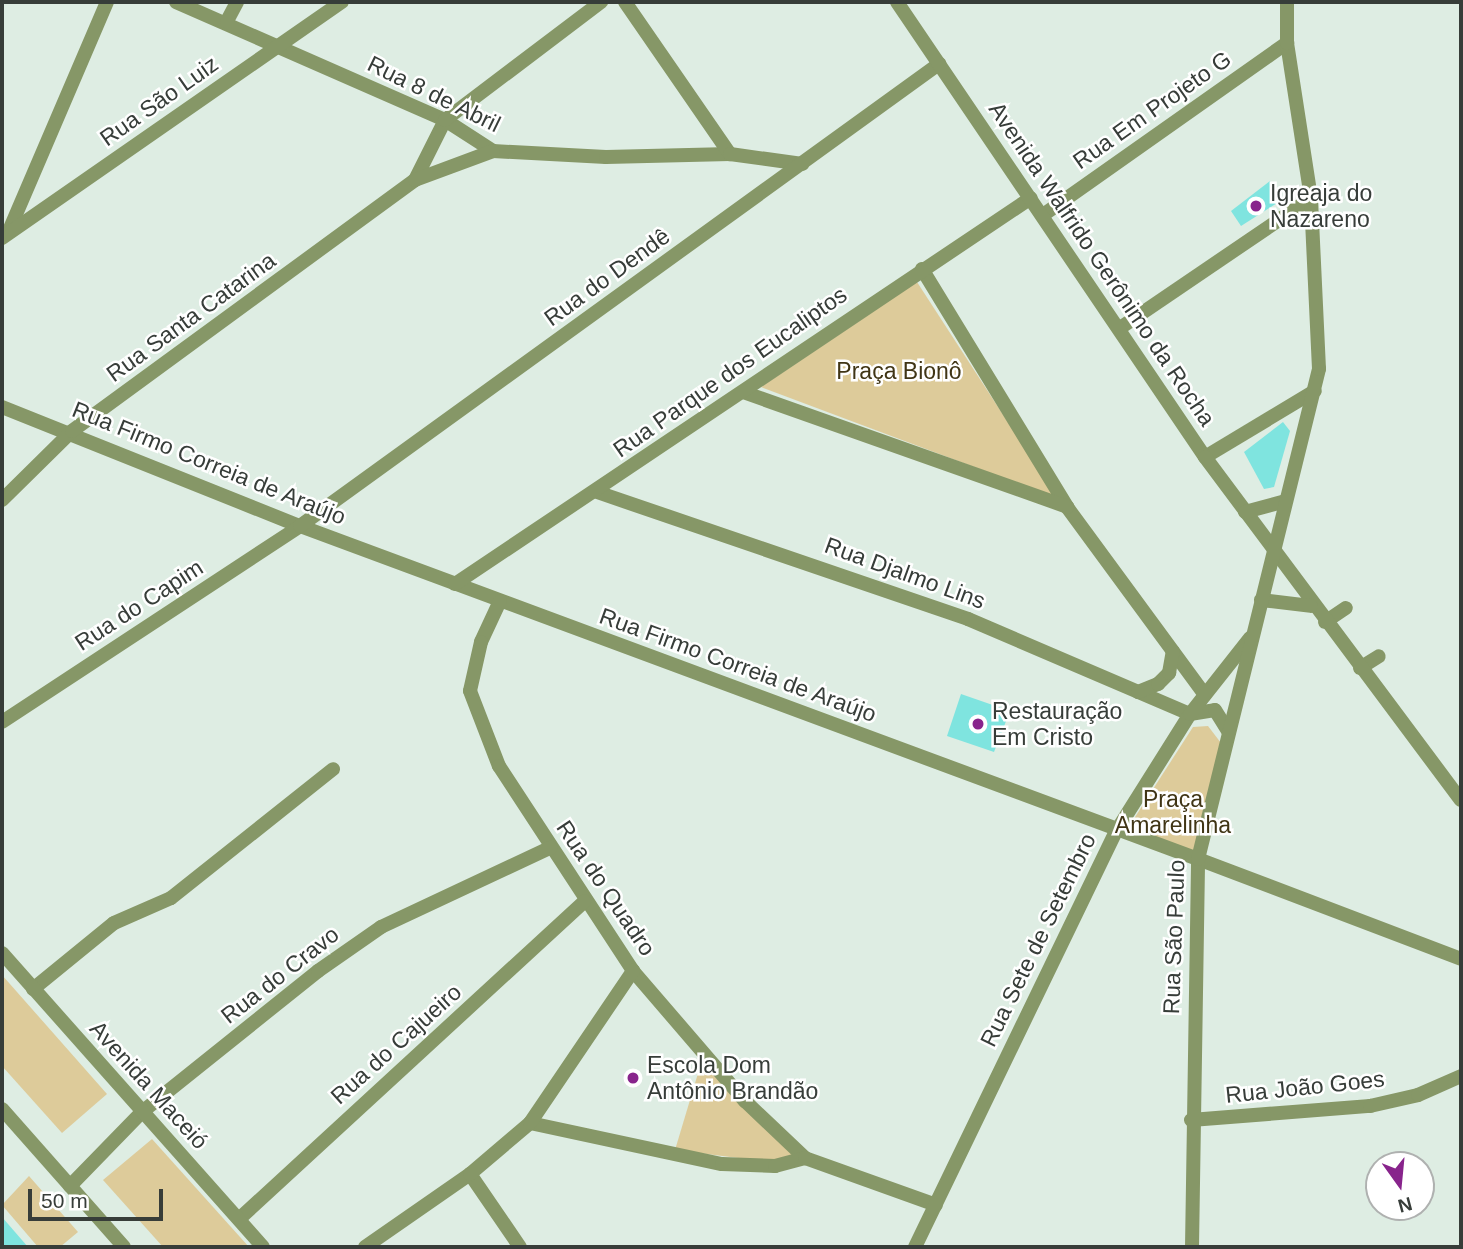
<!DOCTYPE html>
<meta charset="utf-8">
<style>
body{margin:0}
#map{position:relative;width:1463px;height:1249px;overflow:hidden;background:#deede3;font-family:Arial,sans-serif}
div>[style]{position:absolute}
.green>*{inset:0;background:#ddcb9a}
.building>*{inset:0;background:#7fe4df}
.minor>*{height:14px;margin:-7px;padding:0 7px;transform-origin:7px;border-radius:7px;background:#869767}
.tertiary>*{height:14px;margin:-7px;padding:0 7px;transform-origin:7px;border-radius:7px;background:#869767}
.dots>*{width:19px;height:19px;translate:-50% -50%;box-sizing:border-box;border:4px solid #fff;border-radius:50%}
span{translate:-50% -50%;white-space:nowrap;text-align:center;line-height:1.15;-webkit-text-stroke:5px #fff;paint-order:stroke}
.street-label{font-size:23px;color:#373d39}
.poi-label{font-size:23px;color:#373d39}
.left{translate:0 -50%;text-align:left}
.park-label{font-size:23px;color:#403515}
.frame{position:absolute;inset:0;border:4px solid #373d39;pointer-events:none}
.north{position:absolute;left:1365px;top:1151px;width:70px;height:70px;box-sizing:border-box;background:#fff;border:2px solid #afb1b0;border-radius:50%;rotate:165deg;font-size:19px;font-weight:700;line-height:28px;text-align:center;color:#373d39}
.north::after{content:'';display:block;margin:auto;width:24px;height:32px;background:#88248c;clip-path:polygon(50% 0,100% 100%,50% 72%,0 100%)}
.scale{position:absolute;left:28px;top:1189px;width:135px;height:32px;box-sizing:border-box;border:4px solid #373d39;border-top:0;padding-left:9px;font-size:21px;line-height:24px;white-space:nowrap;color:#373d39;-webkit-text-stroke:5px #fff;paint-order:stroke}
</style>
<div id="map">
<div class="green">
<div style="clip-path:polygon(917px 282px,1057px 498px,761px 387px)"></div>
<div style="clip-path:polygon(1208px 726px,1221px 743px,1194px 852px,1128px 828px,1193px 727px)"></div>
<div style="clip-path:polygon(2px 975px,107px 1094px,62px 1133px,2px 1066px)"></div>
<div style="clip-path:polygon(702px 1060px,797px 1155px,770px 1162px,675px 1150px)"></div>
<div style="clip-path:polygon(152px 1139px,249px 1247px,163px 1247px,103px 1180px)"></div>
<div style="clip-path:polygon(29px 1176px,78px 1232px,60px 1247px,38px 1247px,2px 1205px)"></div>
</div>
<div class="building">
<div style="clip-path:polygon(1270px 181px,1282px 200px,1241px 226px,1231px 211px)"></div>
<div style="clip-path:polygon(1283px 422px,1290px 431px,1274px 487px,1264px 489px,1244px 452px)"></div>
<div style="clip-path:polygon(961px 694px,1010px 711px,994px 752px,947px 736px)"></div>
<div style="clip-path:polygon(2px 1217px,28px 1247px,2px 1247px)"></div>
</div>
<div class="minor">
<div style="left:176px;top:2px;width:294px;rotate:23.7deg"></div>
<div style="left:445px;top:120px;width:57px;rotate:32.9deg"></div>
<div style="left:493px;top:151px;width:113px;rotate:3deg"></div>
<div style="left:606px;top:157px;width:124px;rotate:-1.4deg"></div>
<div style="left:625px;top:2px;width:185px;rotate:55.4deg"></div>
<div style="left:730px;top:154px;width:73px;rotate:7.9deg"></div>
<div style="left:227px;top:21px;width:21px;rotate:-62deg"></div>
<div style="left:415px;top:180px;width:67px;rotate:-63.4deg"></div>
<div style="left:445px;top:120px;width:196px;rotate:-37.1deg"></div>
<div style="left:1043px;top:215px;width:299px;rotate:-35.2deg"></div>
<div style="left:8px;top:233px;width:251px;rotate:-66.8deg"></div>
<div style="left:2px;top:238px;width:414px;rotate:-34.8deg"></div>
<div style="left:922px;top:269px;width:279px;rotate:58.6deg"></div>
<div style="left:1067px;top:507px;width:233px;rotate:53.7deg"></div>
<div style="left:1120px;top:328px;width:231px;rotate:-34.2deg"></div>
<div style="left:743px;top:392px;width:344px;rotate:19.5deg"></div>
<div style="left:2px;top:407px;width:321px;rotate:21.8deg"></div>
<div style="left:300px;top:526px;width:958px;rotate:20.35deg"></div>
<div style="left:1205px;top:457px;width:128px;rotate:-31deg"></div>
<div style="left:597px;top:492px;width:392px;rotate:18.9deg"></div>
<div style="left:968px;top:619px;width:241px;rotate:23.2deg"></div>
<div style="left:2px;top:500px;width:98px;rotate:-44.6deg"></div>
<div style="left:72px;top:431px;width:425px;rotate:-36.2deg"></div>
<div style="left:415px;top:180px;width:83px;rotate:-20.4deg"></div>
<div style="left:455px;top:584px;width:693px;rotate:-33.83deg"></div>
<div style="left:500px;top:601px;width:45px;rotate:114.9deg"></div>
<div style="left:481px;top:642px;width:50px;rotate:102.7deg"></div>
<div style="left:470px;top:691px;width:80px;rotate:68.9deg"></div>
<div style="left:499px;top:766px;width:245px;rotate:56.8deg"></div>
<div style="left:633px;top:971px;width:172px;rotate:49.3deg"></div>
<div style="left:745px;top:1101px;width:83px;rotate:43.5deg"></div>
<div style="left:1325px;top:622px;width:25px;rotate:-34deg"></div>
<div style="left:1360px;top:668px;width:22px;rotate:-32deg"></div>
<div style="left:1138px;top:692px;width:22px;rotate:-22deg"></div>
<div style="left:1158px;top:684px;width:16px;rotate:-45deg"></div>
<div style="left:1169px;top:673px;width:22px;rotate:-80deg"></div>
<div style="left:2px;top:722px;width:357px;rotate:-33.3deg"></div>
<div style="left:300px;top:526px;width:789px;rotate:-35.87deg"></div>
<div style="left:33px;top:989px;width:104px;rotate:-39.2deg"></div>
<div style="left:114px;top:923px;width:62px;rotate:-23.7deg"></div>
<div style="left:171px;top:898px;width:207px;rotate:-38.5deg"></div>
<div style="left:2px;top:1109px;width:184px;rotate:48.5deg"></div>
<div style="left:1191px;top:1120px;width:180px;rotate:-4.5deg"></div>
<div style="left:1370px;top:1106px;width:49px;rotate:-12.9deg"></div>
<div style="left:1418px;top:1095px;width:47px;rotate:-23.8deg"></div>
<div style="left:530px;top:1123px;width:196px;rotate:12.1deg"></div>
<div style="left:722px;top:1164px;width:53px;rotate:2.2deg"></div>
<div style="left:775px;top:1166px;width:31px;rotate:-15deg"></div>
<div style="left:805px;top:1158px;width:139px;rotate:19.7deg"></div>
<div style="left:470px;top:1174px;width:88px;rotate:55.6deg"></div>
<div style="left:70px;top:1186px;width:103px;rotate:-45.8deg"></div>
<div style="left:142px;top:1112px;width:226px;rotate:-38.7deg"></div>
<div style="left:318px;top:971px;width:77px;rotate:-34.9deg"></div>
<div style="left:381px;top:927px;width:187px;rotate:-25.1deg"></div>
<div style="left:239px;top:1219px;width:469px;rotate:-42.6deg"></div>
<div style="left:365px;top:1247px;width:128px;rotate:-34.8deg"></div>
<div style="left:470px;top:1174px;width:79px;rotate:-40.4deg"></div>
<div style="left:530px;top:1123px;width:184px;rotate:-55.9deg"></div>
</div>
<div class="tertiary">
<div style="left:897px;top:2px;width:549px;rotate:55.91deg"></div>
<div style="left:1205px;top:457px;width:428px;rotate:53.3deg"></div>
<div style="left:1245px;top:512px;width:42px;rotate:-15deg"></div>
<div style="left:1261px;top:600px;width:50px;rotate:6.8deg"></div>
<div style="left:1190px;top:714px;width:25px;rotate:-9deg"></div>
<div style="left:1215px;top:710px;width:25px;rotate:58deg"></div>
<div style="left:1198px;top:859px;width:281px;rotate:20.8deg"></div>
<div style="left:2px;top:953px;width:393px;rotate:48.4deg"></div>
<div style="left:915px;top:1247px;width:463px;rotate:-64.2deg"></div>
<div style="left:1117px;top:830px;width:137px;rotate:-57.8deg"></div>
<div style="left:1190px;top:714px;width:97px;rotate:-51.7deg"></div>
<div style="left:1192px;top:1247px;width:388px;rotate:-89.1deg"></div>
<div style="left:1198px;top:859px;width:505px;rotate:-76.13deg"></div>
<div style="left:1319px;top:369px;width:171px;rotate:-92.7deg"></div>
<div style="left:1311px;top:198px;width:157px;rotate:-98.8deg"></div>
<div style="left:1287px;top:43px;width:41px;rotate:-90deg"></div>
</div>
<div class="dots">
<div style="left:1256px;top:206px;background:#88248c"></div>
<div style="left:978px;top:724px;background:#88248c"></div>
<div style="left:633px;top:1078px;background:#88248c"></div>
</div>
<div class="street-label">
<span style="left:434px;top:94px;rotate:26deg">Rua 8 de Abril</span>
<span style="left:159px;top:101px;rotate:-35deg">Rua São Luiz</span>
<span style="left:1152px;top:110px;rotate:-35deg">Rua Em Projeto G</span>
<span style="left:1102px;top:264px;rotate:56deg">Avenida Walfrido Gerônimo da Rocha</span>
<span style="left:607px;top:277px;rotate:-36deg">Rua do Dendê</span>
<span style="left:191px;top:317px;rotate:-36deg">Rua Santa Catarina</span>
<span style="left:730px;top:372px;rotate:-35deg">Rua Parque dos Eucaliptos</span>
<span style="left:209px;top:463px;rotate:22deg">Rua Firmo Correia de Araújo</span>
<span style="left:905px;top:573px;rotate:20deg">Rua Djalmo Lins</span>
<span style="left:139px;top:605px;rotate:-33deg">Rua do Capim</span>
<span style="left:738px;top:665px;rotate:20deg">Rua Firmo Correia de Araújo</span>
<span style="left:606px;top:888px;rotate:56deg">Rua do Quadro</span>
<span style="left:1174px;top:937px;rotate:-88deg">Rua São Paulo</span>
<span style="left:1038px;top:940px;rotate:-64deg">Rua Sete de Setembro</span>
<span style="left:280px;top:975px;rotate:-38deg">Rua do Cravo</span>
<span style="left:396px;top:1044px;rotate:-42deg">Rua do Cajueiro</span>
<span style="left:149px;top:1085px;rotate:48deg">Avenida Maceió</span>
<span style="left:1305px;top:1087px;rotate:-6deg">Rua João Goes</span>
</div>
<div class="poi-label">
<span class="left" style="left:1270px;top:206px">Igreaja do<br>Nazareno</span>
<span class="left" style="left:992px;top:724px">Restauração<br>Em Cristo</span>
<span class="left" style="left:647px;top:1078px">Escola Dom<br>Antônio Brandão</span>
</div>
<div class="park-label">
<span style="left:899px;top:371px">Praça Bionô</span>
<span style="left:1173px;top:812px">Praça<br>Amarelinha</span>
</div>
<div class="frame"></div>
<div class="north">N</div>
<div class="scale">50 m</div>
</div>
